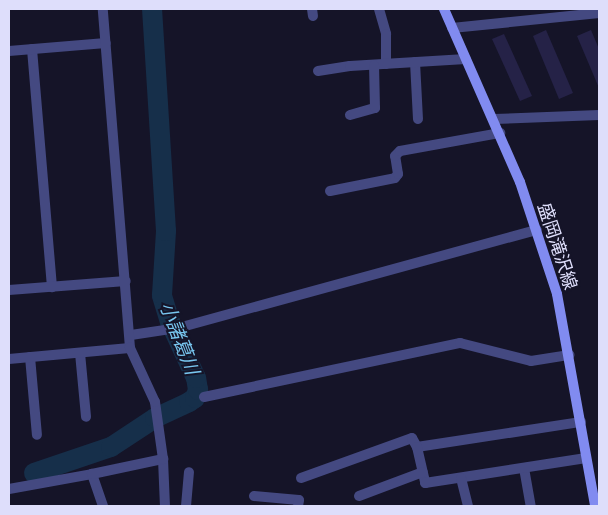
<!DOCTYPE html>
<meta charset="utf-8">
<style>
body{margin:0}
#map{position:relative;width:608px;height:515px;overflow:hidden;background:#151428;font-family:Commissioner,"Noto Sans JP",sans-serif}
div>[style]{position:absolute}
.river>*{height:20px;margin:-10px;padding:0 10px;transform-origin:10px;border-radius:10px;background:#162f4a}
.building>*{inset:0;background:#252247}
.street>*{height:10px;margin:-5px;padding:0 5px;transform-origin:5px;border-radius:5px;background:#444981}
.secondary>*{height:10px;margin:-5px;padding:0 5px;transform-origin:5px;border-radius:5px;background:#818bf0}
span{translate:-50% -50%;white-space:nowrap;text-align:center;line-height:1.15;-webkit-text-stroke:4px #151428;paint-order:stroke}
.street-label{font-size:18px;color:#dedefb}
.water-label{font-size:19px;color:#78c6ef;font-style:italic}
.frame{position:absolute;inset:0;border:10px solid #dedefb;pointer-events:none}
</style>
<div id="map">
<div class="river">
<div style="left:34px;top:473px;width:81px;rotate:-18.7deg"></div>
<div style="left:111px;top:447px;width:53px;rotate:-33.4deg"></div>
<div style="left:155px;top:418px;width:38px;rotate:-25deg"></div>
<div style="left:189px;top:402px;width:7px;rotate:-34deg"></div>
<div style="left:195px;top:398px;width:9px;rotate:-69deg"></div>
<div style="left:198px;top:390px;width:12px;rotate:-99deg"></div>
<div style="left:196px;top:378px;width:62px;rotate:-114.9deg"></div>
<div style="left:170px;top:322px;width:28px;rotate:-107deg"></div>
<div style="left:162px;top:295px;width:64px;rotate:-86.4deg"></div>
<div style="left:166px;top:231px;width:222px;rotate:-93.6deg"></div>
</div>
<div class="building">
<div style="clip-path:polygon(546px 30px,573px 93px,559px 99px,533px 36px)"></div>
<div style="clip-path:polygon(591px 30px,599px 49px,599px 88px,577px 36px)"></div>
<div style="clip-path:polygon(504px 34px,532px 96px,520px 101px,492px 39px)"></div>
</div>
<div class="street">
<div style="left:312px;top:9px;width:7px;rotate:82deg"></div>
<div style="left:379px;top:9px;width:26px;rotate:74deg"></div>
<div style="left:386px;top:34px;width:30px;rotate:90deg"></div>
<div style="left:452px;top:28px;width:148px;rotate:-5.8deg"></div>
<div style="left:32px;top:49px;width:239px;rotate:85.2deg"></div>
<div style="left:9px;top:51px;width:97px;rotate:-4.7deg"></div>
<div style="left:415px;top:62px;width:57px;rotate:87deg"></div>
<div style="left:318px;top:71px;width:32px;rotate:-9deg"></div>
<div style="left:350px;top:66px;width:116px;rotate:-3.5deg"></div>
<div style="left:350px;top:115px;width:26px;rotate:-16deg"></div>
<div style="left:375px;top:108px;width:43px;rotate:-91.3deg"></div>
<div style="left:494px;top:119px;width:105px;rotate:-2.2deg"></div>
<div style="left:330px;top:191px;width:66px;rotate:-11.3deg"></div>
<div style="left:395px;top:178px;width:5px;rotate:-53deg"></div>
<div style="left:398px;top:174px;width:18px;rotate:-99deg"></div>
<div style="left:395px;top:156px;width:7px;rotate:-45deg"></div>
<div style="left:400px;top:151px;width:102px;rotate:-10.2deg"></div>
<div style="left:9px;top:290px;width:117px;rotate:-4.4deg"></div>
<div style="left:131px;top:335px;width:48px;rotate:-8.5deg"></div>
<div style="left:178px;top:328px;width:372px;rotate:-15.3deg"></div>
<div style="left:80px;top:353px;width:64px;rotate:84.6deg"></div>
<div style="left:30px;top:357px;width:78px;rotate:84.9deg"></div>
<div style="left:9px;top:359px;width:121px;rotate:-5.2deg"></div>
<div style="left:130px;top:348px;width:340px;rotate:-94.6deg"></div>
<div style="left:204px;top:397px;width:262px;rotate:-11.9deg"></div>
<div style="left:460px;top:343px;width:73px;rotate:14.2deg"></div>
<div style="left:531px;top:361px;width:39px;rotate:-9deg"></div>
<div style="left:417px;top:447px;width:166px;rotate:-8.7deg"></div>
<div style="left:163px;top:459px;width:47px;rotate:87.6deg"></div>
<div style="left:524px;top:468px;width:39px;rotate:80deg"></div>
<div style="left:301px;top:478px;width:118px;rotate:-19.8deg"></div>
<div style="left:412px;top:438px;width:10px;rotate:61deg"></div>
<div style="left:417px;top:447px;width:37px;rotate:77deg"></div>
<div style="left:425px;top:483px;width:163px;rotate:-8.8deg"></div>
<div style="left:461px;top:478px;width:29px;rotate:76deg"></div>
<div style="left:9px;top:489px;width:84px;rotate:-10.2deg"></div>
<div style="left:254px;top:496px;width:45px;rotate:5.1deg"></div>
<div style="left:299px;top:500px;width:6px;rotate:99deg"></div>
<div style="left:359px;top:496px;width:68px;rotate:-20.6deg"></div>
<div style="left:103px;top:506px;width:34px;rotate:-109deg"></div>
<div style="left:92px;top:474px;width:73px;rotate:-11.9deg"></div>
<div style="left:163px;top:459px;width:58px;rotate:-98deg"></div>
<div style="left:155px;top:402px;width:60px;rotate:-114.8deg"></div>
<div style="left:186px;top:506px;width:34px;rotate:-85deg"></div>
</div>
<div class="secondary">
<div style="left:444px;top:9px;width:189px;rotate:66.3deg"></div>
<div style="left:520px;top:182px;width:118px;rotate:71.7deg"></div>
<div style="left:557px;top:294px;width:215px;rotate:79.8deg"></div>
</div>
<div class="street-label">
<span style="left:558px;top:246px;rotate:72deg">盛岡滝沢線</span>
</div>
<div class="water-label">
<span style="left:180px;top:338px;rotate:69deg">小諸葛川</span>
</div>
<div class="frame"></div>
</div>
